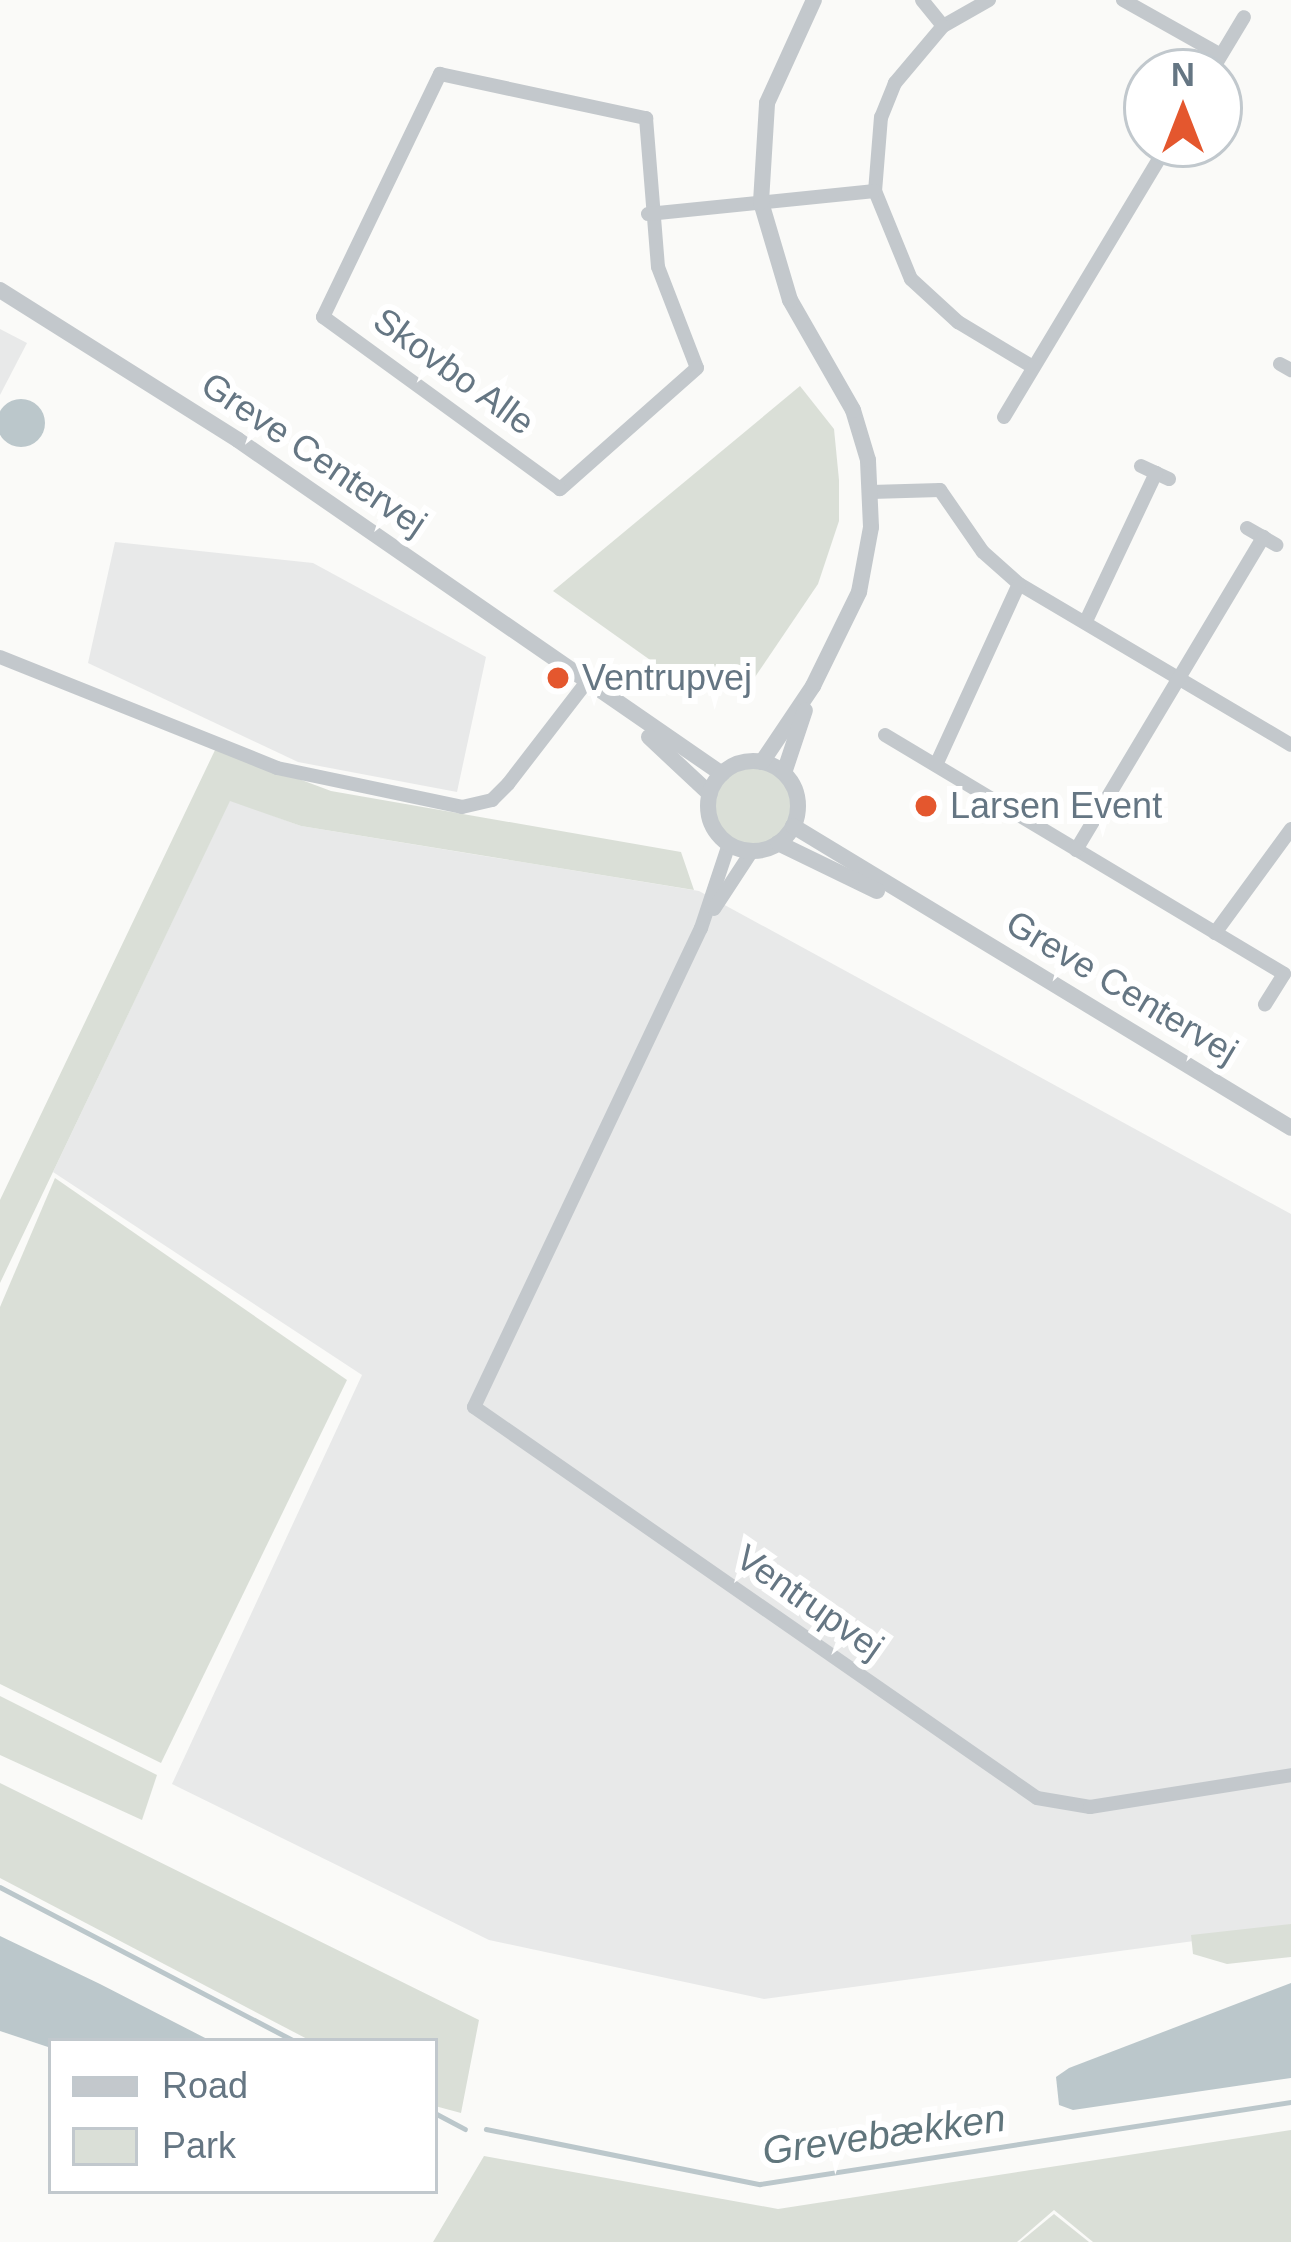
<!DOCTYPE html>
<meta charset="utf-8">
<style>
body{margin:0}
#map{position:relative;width:1291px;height:2242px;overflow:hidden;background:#fafaf8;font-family:Arial,sans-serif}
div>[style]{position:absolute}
.built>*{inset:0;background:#e8e9e9}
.green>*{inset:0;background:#dadfd7}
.round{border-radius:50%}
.water>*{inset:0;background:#bbc7cb}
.stream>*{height:4.5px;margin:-2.25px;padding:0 2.25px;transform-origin:2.25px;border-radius:2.25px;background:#bbc7cb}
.minor>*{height:14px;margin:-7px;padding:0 7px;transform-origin:7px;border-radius:7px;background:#c3c8cc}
.tertiary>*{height:16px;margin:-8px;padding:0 8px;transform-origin:8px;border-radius:8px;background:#c3c8cc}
.tertiary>.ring{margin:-8px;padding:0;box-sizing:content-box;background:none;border:16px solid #c3c8cc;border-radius:50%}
.dots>*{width:33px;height:33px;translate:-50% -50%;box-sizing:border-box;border:6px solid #fff;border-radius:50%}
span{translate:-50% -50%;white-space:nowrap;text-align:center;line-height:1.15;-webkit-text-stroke:12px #fff;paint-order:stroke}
.street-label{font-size:36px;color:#657683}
.poi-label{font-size:36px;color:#657683}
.left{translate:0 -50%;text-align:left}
.water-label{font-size:39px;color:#60757c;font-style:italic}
.legend{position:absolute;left:48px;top:2038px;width:390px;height:156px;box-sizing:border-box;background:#fff;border:3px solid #c1c8cd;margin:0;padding:15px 21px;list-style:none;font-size:36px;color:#657683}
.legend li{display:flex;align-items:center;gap:24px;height:60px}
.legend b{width:60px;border:3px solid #c1c8cd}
.north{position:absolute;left:1123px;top:48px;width:120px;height:120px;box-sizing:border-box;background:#fff;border:3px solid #c1c8cd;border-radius:50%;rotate:0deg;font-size:33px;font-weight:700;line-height:48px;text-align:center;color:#657683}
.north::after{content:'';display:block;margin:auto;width:42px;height:54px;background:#e4572e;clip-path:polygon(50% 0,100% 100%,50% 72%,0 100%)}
</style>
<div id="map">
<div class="built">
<div style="clip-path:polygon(0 329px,27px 343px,0 395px)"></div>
<div style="clip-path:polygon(115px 542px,313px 563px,486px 657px,457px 792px,298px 762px,88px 663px)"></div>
<div style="clip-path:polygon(230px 800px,301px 826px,699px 891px,1291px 1214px,1291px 1928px,764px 1999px,489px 1940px,172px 1784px,362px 1375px,53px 1172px)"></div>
</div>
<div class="green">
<div style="clip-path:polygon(800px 386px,834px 429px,839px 480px,839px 521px,818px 584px,755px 677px,726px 689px,691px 689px,553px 591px)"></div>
<div style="clip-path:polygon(216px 748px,331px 791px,681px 852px,694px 890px,301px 826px,230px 801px,0 1283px,0 1200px)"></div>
<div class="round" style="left:715px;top:767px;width:80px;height:80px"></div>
<div style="clip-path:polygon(55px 1178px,347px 1380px,161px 1763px,0 1684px,0 1307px)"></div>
<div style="clip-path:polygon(0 1696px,157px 1775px,142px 1820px,0 1755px)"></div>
<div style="clip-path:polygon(0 1783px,479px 2020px,461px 2113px,435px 2106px,435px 2041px,311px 2041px,0 1878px)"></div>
<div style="clip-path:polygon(1291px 1924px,1291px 1957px,1227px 1964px,1193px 1954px,1191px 1935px)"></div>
<div style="clip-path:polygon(1291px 2130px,1291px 2242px,1093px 2242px,1054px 2210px,1017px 2242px,433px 2242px,484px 2156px,778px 2209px)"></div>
<div style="clip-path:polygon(1054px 2214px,1089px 2242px,1020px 2242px)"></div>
</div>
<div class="water">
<div class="round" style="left:-3px;top:399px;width:48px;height:48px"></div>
<div style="clip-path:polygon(0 1936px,100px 1984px,211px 2041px,51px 2041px,51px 2048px,0 2031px)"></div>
<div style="clip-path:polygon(1291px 1983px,1291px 2078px,1073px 2110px,1059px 2105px,1056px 2077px,1069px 2068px)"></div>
</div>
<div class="stream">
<div style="left:0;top:1887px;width:332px;rotate:27.6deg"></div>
<div style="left:435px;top:2113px;width:34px;rotate:28deg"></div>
<div style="left:486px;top:2129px;width:279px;rotate:11.4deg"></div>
<div style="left:760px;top:2184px;width:537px;rotate:-8.78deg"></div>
</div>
<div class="minor">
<div style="left:922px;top:0;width:33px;rotate:51deg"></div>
<div style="left:989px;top:0;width:53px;rotate:150.5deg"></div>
<div style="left:943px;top:26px;width:75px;rotate:130.1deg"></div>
<div style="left:895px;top:83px;width:37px;rotate:112deg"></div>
<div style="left:881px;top:117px;width:74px;rotate:94.6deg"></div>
<div style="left:875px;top:191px;width:95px;rotate:67.8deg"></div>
<div style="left:911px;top:279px;width:64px;rotate:42.5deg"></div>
<div style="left:958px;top:322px;width:87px;rotate:31deg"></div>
<div style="left:1123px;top:0;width:112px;rotate:29.3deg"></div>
<div style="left:1211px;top:72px;width:64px;rotate:-59deg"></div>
<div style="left:440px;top:74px;width:211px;rotate:12.1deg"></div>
<div style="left:646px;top:118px;width:149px;rotate:85.4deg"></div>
<div style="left:658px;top:267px;width:108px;rotate:68.9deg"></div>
<div style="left:697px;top:368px;width:183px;rotate:138.5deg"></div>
<div style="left:560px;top:489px;width:293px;rotate:-144deg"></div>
<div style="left:323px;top:317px;width:270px;rotate:-64.3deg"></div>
<div style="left:648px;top:214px;width:228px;rotate:-5.8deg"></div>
<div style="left:1280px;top:364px;width:13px;rotate:29deg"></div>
<div style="left:1004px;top:417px;width:318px;rotate:-59deg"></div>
<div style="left:1141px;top:466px;width:31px;rotate:25deg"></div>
<div style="left:871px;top:492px;width:69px;rotate:-1.7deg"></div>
<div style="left:940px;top:490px;width:75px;rotate:55.3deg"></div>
<div style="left:983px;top:552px;width:48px;rotate:41.6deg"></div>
<div style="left:1019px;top:584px;width:316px;rotate:30.6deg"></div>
<div style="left:1247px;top:528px;width:34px;rotate:30deg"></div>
<div style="left:1086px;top:621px;width:164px;rotate:-64.7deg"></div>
<div style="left:0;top:657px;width:298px;rotate:21.8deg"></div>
<div style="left:277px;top:768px;width:189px;rotate:11.9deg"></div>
<div style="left:462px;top:807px;width:31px;rotate:-13deg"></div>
<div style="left:492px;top:800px;width:23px;rotate:-45deg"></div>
<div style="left:508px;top:784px;width:126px;rotate:-52.4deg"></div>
<div style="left:885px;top:735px;width:465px;rotate:30.9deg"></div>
<div style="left:1284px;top:974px;width:36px;rotate:122deg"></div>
<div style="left:936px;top:765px;width:199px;rotate:-65.4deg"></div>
<div style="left:729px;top:844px;width:89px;rotate:108.4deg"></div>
<div style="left:701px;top:928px;width:530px;rotate:115.36deg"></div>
<div style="left:474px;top:1407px;width:685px;rotate:34.78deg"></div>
<div style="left:1037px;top:1798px;width:54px;rotate:9.6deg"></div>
<div style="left:1090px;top:1807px;width:204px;rotate:-9deg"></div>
<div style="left:1076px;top:850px;width:365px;rotate:-59.1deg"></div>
<div style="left:714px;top:909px;width:69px;rotate:-56.8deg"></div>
<div style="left:1215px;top:933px;width:129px;rotate:-53.8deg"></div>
</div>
<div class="tertiary">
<div style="left:0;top:290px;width:281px;rotate:32.2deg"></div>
<div style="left:238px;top:440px;width:588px;rotate:34.61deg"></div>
<div style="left:649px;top:737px;width:83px;rotate:43.1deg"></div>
<div class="ring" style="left:708px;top:761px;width:74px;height:74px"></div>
<div style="left:762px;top:762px;width:92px;rotate:-56.1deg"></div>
<div style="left:813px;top:686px;width:105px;rotate:-63.9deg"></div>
<div style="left:859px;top:592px;width:66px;rotate:-79.5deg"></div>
<div style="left:871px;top:527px;width:67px;rotate:-92.6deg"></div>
<div style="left:868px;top:460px;width:52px;rotate:-106.7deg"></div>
<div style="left:853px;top:410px;width:127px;rotate:-119.8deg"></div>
<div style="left:790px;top:300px;width:102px;rotate:-106.5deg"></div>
<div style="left:761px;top:202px;width:99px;rotate:-86.5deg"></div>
<div style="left:767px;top:103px;width:113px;rotate:-65.5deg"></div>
<div style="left:784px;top:773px;width:66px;rotate:-71.6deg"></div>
<div style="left:793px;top:826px;width:582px;rotate:31.23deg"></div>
<div style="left:778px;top:843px;width:110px;rotate:25.9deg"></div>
</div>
<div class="dots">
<div style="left:558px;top:678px;background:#e4572e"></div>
<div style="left:926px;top:806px;background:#e4572e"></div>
</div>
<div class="street-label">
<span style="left:454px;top:371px;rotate:36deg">Skovbo Alle</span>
<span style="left:314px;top:454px;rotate:34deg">Greve Centervej</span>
<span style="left:1122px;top:987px;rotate:31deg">Greve Centervej</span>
<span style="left:810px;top:1602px;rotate:35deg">Ventrupvej</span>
</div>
<div class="poi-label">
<span class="left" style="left:582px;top:678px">Ventrupvej</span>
<span class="left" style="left:950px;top:806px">Larsen Event</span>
</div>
<div class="water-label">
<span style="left:884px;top:2135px;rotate:-8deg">Grevebækken</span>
</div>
<ul class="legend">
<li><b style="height:15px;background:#c3c8cc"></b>Road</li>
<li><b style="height:33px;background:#dadfd7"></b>Park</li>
</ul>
<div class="north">N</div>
</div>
